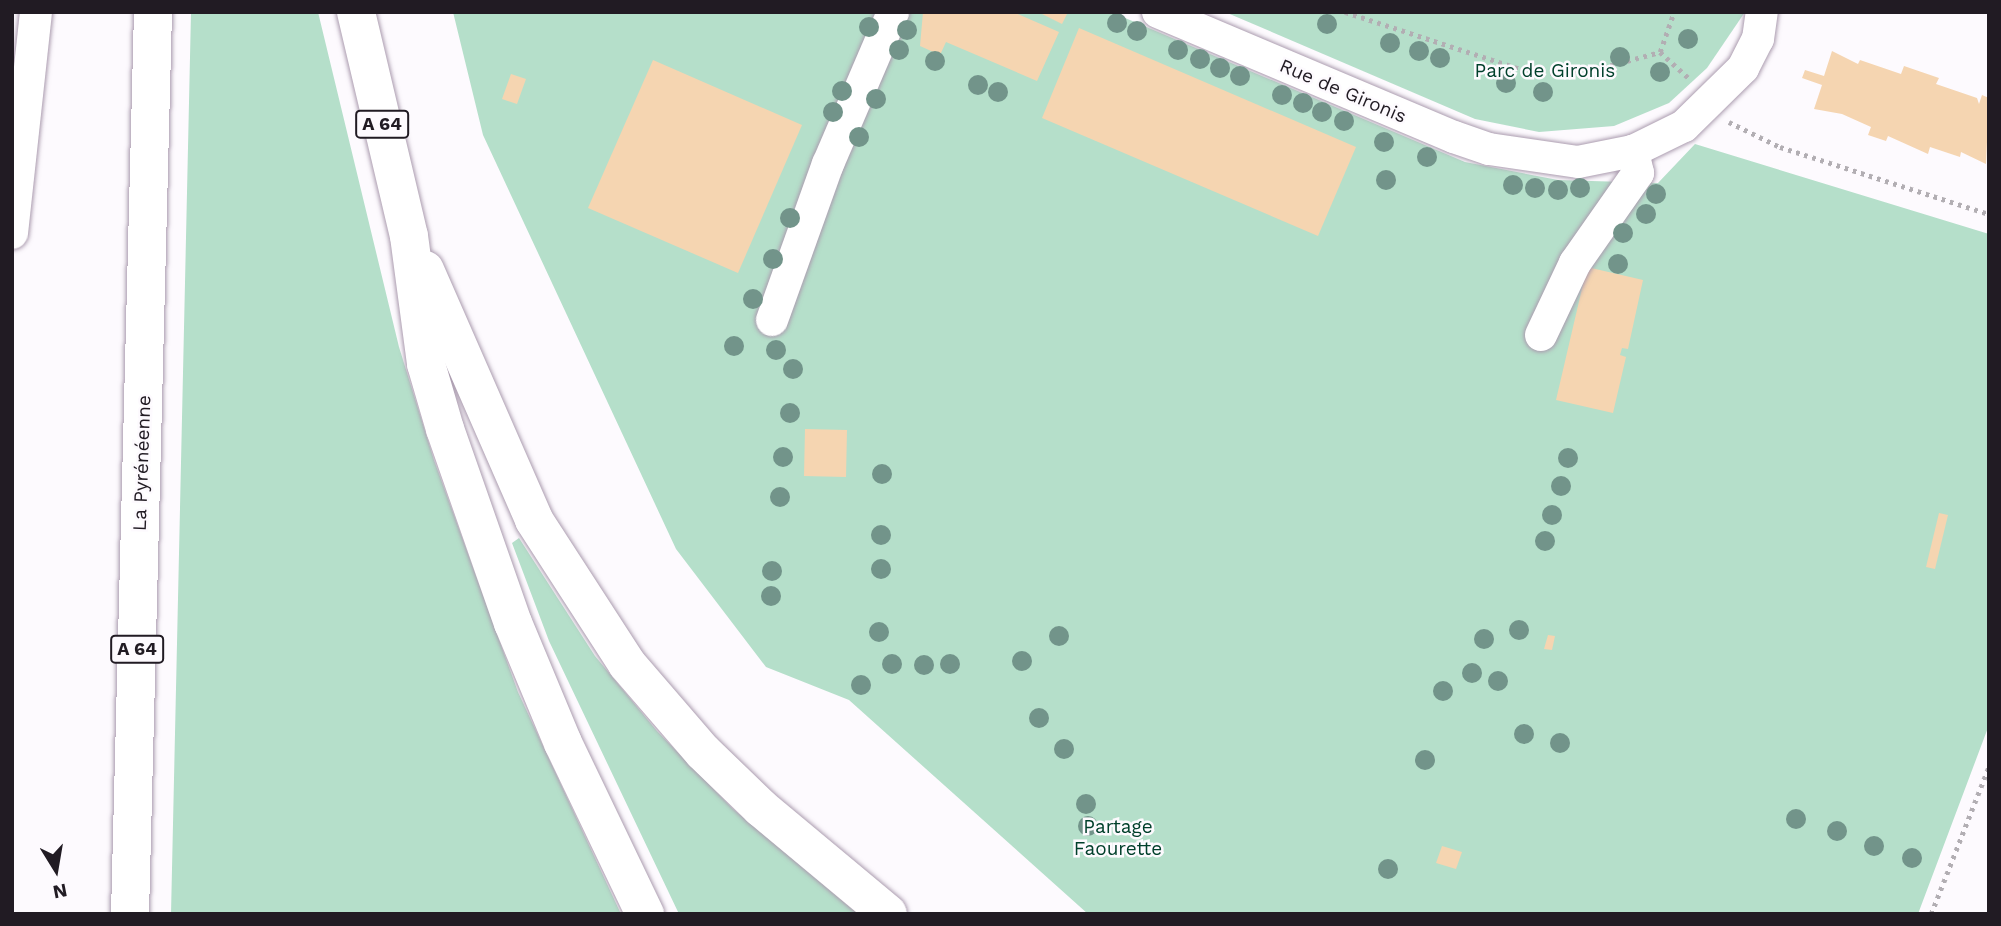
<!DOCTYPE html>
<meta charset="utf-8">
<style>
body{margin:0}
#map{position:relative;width:2001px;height:926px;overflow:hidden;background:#fdfafe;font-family:"Work Sans",sans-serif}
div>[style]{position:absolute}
.green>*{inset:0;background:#b5dfca}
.building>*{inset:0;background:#f5d5b1}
.path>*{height:4.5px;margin-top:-2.25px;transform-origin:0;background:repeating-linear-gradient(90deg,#b2aeb3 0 3.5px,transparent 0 8.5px)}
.roads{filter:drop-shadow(0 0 2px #ab9caf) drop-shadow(0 0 2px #ab9caf)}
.minor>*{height:32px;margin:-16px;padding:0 16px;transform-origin:16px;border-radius:16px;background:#fff}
.highway>*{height:38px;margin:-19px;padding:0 19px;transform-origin:19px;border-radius:19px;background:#fff}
.trees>*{width:20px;height:20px;margin:-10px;border-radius:50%;background:#72948a}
span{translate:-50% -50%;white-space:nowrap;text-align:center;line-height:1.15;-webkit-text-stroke:5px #fdfafe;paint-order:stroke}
.shield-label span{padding:2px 5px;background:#fdfafe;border:2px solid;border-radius:5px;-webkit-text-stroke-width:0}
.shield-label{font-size:18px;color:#211b23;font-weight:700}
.park-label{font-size:19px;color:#00402b}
.street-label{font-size:19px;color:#211b23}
.frame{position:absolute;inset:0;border:14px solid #211b23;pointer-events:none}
.north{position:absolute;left:21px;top:835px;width:70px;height:70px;-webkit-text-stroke:5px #fdfafe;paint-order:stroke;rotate:169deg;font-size:19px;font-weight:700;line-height:28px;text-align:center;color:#211b23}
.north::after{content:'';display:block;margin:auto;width:24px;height:32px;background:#211b23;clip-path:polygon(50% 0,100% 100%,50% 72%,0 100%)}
</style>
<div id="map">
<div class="green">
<div style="clip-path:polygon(191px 12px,318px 12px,399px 347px,434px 460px,518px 692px,621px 914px,171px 914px)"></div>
<div style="clip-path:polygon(453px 12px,1111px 12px,1465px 162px,1558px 180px,1658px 183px,1695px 144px,1989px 234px,1989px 725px,1918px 914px,1088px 914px,849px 700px,766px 667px,676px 549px,483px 135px)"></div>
<div style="clip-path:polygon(1225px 12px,1745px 12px,1707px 68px,1669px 103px,1614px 126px,1539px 132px,1475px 119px)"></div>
<div style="clip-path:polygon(519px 538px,595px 656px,657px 731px,733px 809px,858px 914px,679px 914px,549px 641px,512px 543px)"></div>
</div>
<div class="building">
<div style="clip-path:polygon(923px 12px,1013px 12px,1059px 32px,1037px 81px,946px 42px,940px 55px,920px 46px)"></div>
<div style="clip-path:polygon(1038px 12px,1068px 12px,1062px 24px)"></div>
<div style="clip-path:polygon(1079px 28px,1356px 147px,1318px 236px,1042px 118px)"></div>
<div style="clip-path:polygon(1832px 51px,1858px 64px,1860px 60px,1901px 74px,1904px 66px,1939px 78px,1936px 84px,1977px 98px,1979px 104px,1982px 95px,1989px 98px,1986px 164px,1961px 152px,1960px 157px,1930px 147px,1928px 154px,1888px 136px,1886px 141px,1868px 135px,1871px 127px,1842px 114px,1814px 109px,1822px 85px,1802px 78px,1805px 70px,1824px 76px)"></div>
<div style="clip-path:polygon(653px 60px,802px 125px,738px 273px,588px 208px)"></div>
<div style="clip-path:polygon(511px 74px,526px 79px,517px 104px,502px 99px)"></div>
<div style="clip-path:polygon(1587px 267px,1643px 280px,1628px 349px,1622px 348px,1620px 355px,1626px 357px,1613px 413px,1556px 400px)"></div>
<div style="clip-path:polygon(805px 429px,847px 430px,846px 477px,804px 476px)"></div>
<div style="clip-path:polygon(1939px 513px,1948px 515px,1935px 569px,1926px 567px)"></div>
<div style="clip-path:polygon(1548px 635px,1555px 636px,1552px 650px,1544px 649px)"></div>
<div style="clip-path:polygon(1442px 846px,1462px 852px,1456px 869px,1436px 863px)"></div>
</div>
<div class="path">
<div style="left:1345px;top:12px;width:198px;rotate:18deg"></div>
<div style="left:1533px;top:73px;width:53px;rotate:-1.1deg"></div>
<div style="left:1586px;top:72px;width:77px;rotate:-15.1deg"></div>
<div style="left:1660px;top:52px;width:42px;rotate:42.1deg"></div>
<div style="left:1660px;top:52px;width:42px;rotate:-70.7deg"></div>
<div style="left:1729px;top:122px;width:57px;rotate:26.1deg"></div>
<div style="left:1780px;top:147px;width:219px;rotate:17.8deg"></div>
<div style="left:1931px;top:914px;width:159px;rotate:-68.6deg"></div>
</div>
<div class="roads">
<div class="minor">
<div style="left:1158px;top:12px;width:321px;rotate:22.9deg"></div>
<div style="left:1454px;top:137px;width:37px;rotate:19deg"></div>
<div style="left:1489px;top:149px;width:90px;rotate:8.3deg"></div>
<div style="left:1578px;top:162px;width:56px;rotate:-11.3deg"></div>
<div style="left:1633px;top:151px;width:57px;rotate:-26.1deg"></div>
<div style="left:1684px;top:126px;width:83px;rotate:-44.5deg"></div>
<div style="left:1743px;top:68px;width:33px;rotate:-63deg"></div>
<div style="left:1758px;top:39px;width:27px;rotate:-82deg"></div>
<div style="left:12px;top:233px;width:222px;rotate:-83.8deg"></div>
<div style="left:772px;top:320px;width:166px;rotate:-70.3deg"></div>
<div style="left:828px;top:164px;width:165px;rotate:-66.8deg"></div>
<div style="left:1541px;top:335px;width:80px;rotate:-64.7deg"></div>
<div style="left:1575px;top:263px;width:110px;rotate:-55deg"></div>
<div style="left:1638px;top:173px;width:23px;rotate:-103deg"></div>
</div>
<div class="highway">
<div style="left:356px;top:12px;width:230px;rotate:76.7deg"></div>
<div style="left:409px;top:236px;width:129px;rotate:82.4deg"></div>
<div style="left:426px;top:364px;width:68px;rotate:73.7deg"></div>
<div style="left:445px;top:429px;width:206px;rotate:70.7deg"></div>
<div style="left:513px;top:623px;width:130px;rotate:67.4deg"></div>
<div style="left:563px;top:743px;width:190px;rotate:64.4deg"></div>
<div style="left:425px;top:270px;width:273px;rotate:66.4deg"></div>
<div style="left:534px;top:520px;width:171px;rotate:57.1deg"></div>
<div style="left:627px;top:664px;width:116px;rotate:49.2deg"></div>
<div style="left:703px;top:752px;width:81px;rotate:44deg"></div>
<div style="left:761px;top:808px;width:165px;rotate:39.8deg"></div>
<div style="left:130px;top:914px;width:902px;rotate:-88.54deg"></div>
</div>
</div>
<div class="trees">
<div style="left:1117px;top:23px"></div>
<div style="left:1327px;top:24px"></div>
<div style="left:869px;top:27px"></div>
<div style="left:907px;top:30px"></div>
<div style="left:1137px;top:31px"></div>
<div style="left:1688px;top:39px"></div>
<div style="left:1390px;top:43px"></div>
<div style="left:899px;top:50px"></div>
<div style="left:1178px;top:50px"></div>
<div style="left:1419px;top:51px"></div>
<div style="left:1620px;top:57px"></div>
<div style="left:1440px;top:58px"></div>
<div style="left:1200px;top:59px"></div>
<div style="left:935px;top:61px"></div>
<div style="left:1220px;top:68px"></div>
<div style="left:1660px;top:72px"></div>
<div style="left:1240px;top:76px"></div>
<div style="left:1506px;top:83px"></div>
<div style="left:978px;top:85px"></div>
<div style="left:842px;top:91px"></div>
<div style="left:998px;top:92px"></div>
<div style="left:1543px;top:92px"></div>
<div style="left:1282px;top:95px"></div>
<div style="left:876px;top:99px"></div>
<div style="left:1303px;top:103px"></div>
<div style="left:833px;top:112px"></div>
<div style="left:1322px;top:112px"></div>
<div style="left:1344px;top:121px"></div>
<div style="left:859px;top:137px"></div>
<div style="left:1384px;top:142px"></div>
<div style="left:1427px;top:157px"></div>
<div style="left:1386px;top:180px"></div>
<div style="left:1513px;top:185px"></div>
<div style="left:1535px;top:188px"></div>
<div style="left:1580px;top:188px"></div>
<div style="left:1558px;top:190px"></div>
<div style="left:1656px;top:194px"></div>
<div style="left:1646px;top:214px"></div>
<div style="left:790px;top:218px"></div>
<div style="left:1623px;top:233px"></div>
<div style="left:773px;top:259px"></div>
<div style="left:1618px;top:264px"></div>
<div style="left:753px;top:299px"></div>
<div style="left:734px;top:346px"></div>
<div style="left:776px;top:350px"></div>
<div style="left:793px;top:369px"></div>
<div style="left:790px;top:413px"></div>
<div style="left:783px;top:457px"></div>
<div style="left:1568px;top:458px"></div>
<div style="left:882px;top:474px"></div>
<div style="left:1561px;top:486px"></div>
<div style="left:780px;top:497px"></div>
<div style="left:1552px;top:515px"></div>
<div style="left:881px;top:535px"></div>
<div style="left:1545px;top:541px"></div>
<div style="left:881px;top:569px"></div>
<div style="left:772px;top:571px"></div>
<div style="left:771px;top:596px"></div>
<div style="left:1519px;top:630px"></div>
<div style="left:879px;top:632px"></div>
<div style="left:1059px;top:636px"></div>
<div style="left:1484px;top:639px"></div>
<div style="left:1022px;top:661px"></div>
<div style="left:892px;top:664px"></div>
<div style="left:950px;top:664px"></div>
<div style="left:924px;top:665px"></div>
<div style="left:1472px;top:673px"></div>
<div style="left:1498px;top:681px"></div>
<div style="left:861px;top:685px"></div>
<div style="left:1443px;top:691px"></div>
<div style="left:1039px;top:718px"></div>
<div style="left:1524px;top:734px"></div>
<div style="left:1560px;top:743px"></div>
<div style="left:1064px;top:749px"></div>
<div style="left:1425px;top:760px"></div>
<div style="left:1086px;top:804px"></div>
<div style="left:1796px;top:819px"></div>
<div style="left:1088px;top:826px"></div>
<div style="left:1837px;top:831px"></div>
<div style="left:1874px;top:846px"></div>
<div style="left:1912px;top:858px"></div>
<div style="left:1388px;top:869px"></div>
</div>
<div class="shield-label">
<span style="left:382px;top:124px">A 64</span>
<span style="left:137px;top:649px">A 64</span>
</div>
<div class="park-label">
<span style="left:1545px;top:71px">Parc de Gironis</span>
<span style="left:1118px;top:838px">Partage<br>Faourette</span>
</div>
<div class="street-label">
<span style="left:1343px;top:91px;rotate:23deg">Rue de Gironis</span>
<span style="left:142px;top:463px;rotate:-88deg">La Pyrénéenne</span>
</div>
<div class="frame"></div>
<div class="north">N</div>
</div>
